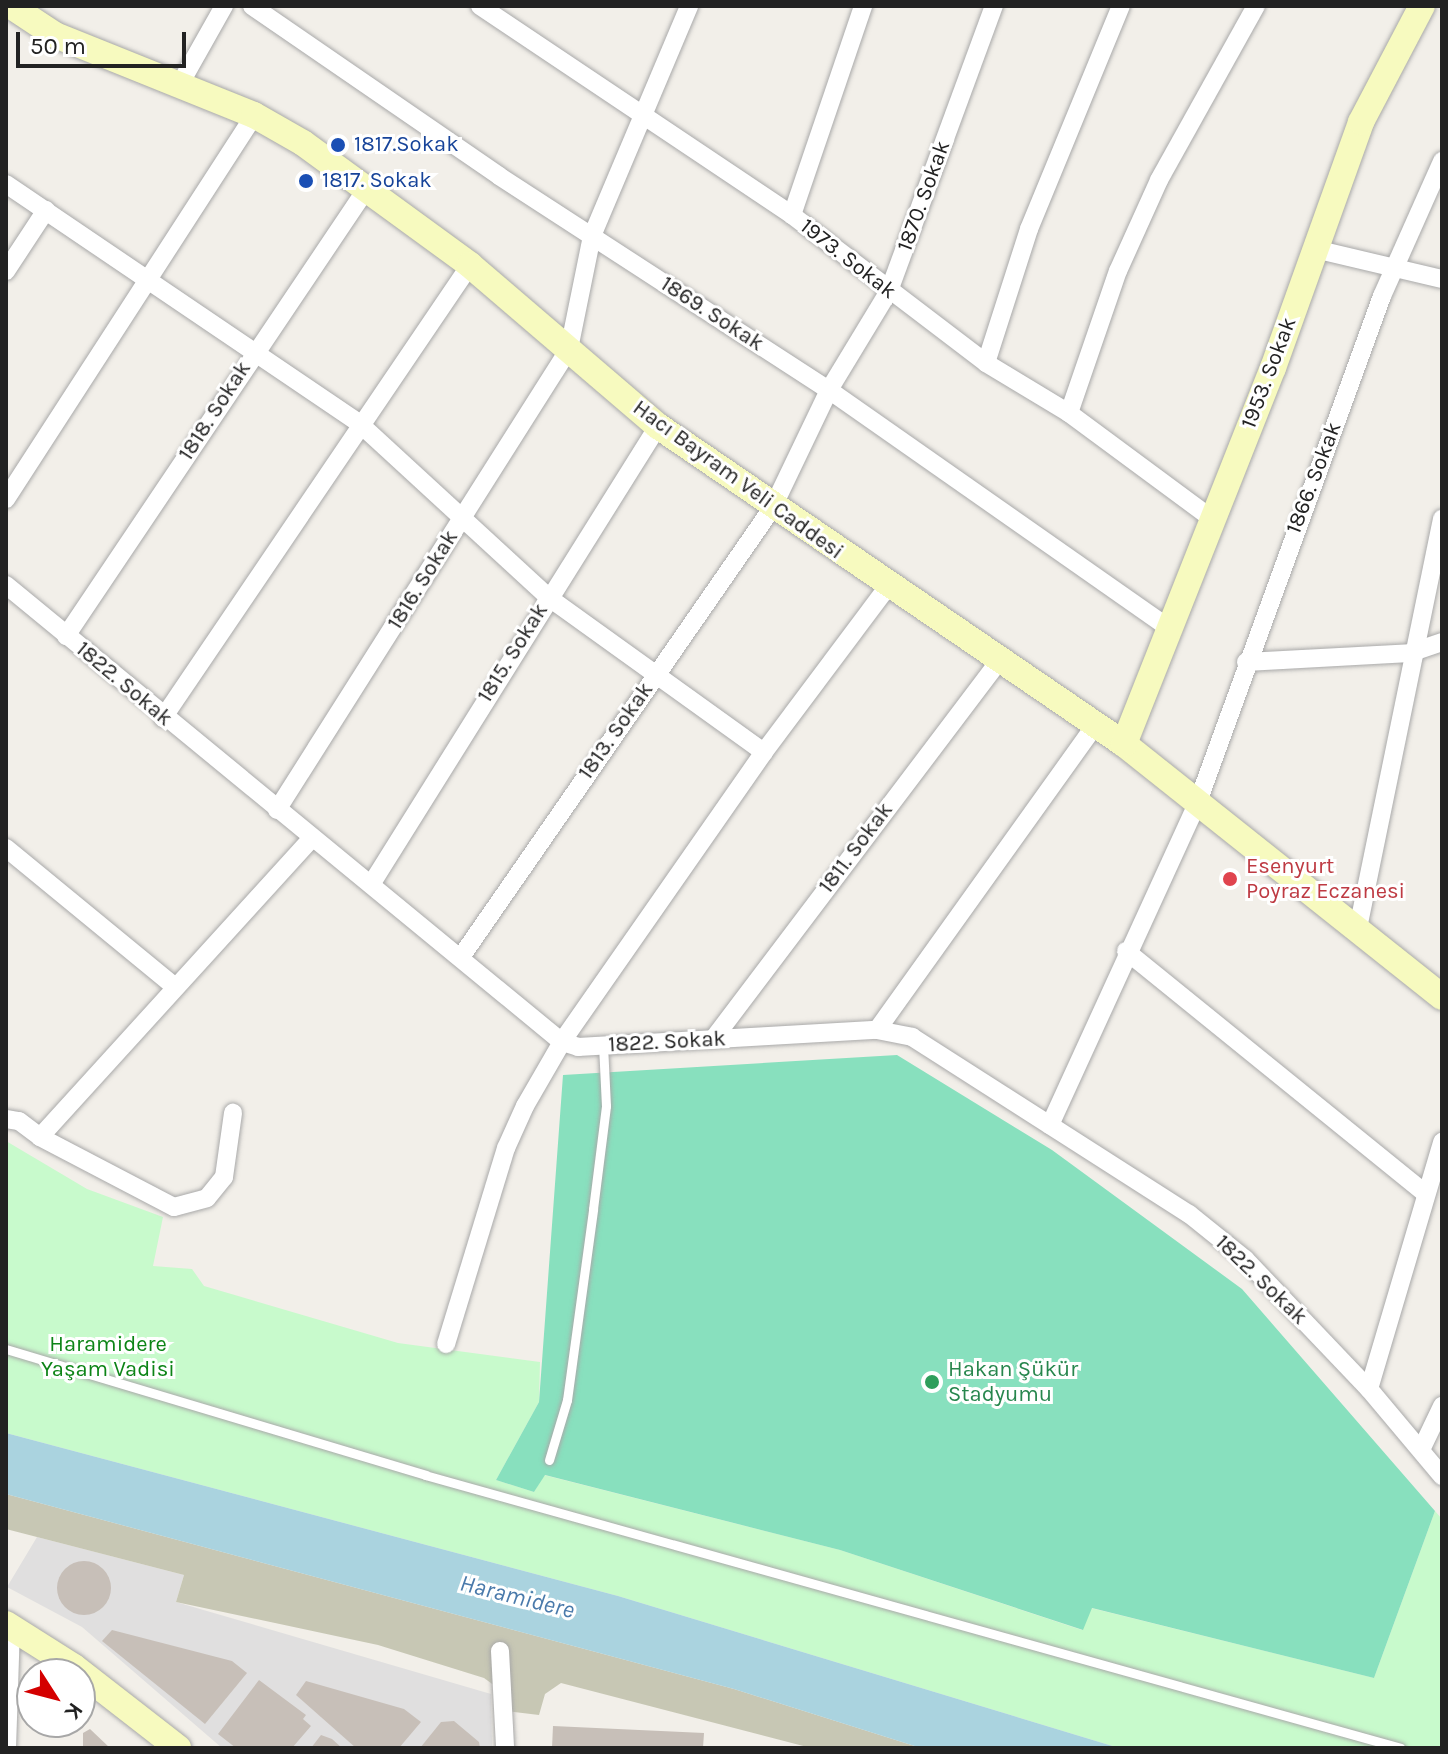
<!DOCTYPE html>
<meta charset="utf-8">
<style>
body{margin:0}
#map{position:relative;width:1448px;height:1754px;overflow:hidden;background:#f2efe9;font-family:Karla,sans-serif}
div>[style]{position:absolute}
.residential>*{inset:0;background:#e0dfdf}
.construction>*{inset:0;background:#c7c7b4}
.park>*{inset:0;background:#c8facc}
.pitch>*{inset:0;background:#88e0be}
.water>*{inset:0;background:#aad3df}
.building>*{inset:0;background:#c7bfb8}
.round{border-radius:50%}
.roads{filter:drop-shadow(0 0 2px #a9a9a9) drop-shadow(0 0 2px #a9a9a9)}
.service>*{height:9px;margin:-4.5px;padding:0 4.5px;transform-origin:4.5px;border-radius:4.5px;background:#fff}
.minor>*{height:18px;margin:-9px;padding:0 9px;transform-origin:9px;border-radius:9px;background:#fff}
.secondary>*{height:26px;margin:-13px;padding:0 13px;transform-origin:13px;border-radius:13px;background:#f7fabf}
.dots>*{width:22px;height:22px;translate:-50% -50%;box-sizing:border-box;border:4px solid #fff;border-radius:50%}
span{translate:-50% -50%;white-space:nowrap;text-align:center;line-height:1.15;-webkit-text-stroke:6px #fff;paint-order:stroke}
.transit-label{font-size:22px;color:#164399}
.left{translate:0 -50%;text-align:left}
.street-label{font-size:22px;color:#222}
.health-label{font-size:22px;color:#be3a42}
.park-label{font-size:22px;color:#0c8416}
.leisure-label{font-size:22px;color:#27864d}
.water-label{font-size:24px;color:#4a7aab;font-style:italic}
.frame{position:absolute;inset:0;border:8px solid #222;pointer-events:none}
.north{position:absolute;left:16px;top:1658px;width:80px;height:80px;box-sizing:border-box;background:#fff;border:2px solid #a7a7a7;border-radius:50%;rotate:126deg;font-size:22px;font-weight:700;line-height:32px;text-align:center;color:#222}
.north::after{content:'';display:block;margin:auto;width:28px;height:36px;background:#d40000;clip-path:polygon(50% 0,100% 100%,50% 72%,0 100%)}
.scale{position:absolute;left:16px;top:32px;width:170px;height:36px;box-sizing:border-box;border:4px solid #222;border-top:0;padding-left:10px;font-size:24px;line-height:28px;white-space:nowrap;color:#222;-webkit-text-stroke:6px #fff;paint-order:stroke}
</style>
<div id="map">
<div class="residential">
<div style="clip-path:polygon(37px 1537px,184px 1575px,176px 1602px,491px 1694px,492px 1748px,222px 1748px,82px 1627px,7px 1587px)"></div>
</div>
<div class="construction">
<div style="clip-path:polygon(6px 1494px,734px 1689px,921px 1748px,811px 1748px,561px 1683px,545px 1694px,539px 1715px,497px 1710px,495px 1686px,484px 1678px,378px 1645px,176px 1602px,184px 1575px,6px 1529px)"></div>
</div>
<div class="park">
<div style="clip-path:polygon(6px 1141px,87px 1189px,163px 1217px,153px 1266px,192px 1269px,204px 1286px,398px 1343px,540px 1362px,539px 1402px,496px 1480px,534px 1492px,544px 1475px,840px 1550px,1082px 1630px,1091px 1608px,1374px 1678px,1435px 1511px,1442px 1519px,1442px 1748px,1119px 1748px,618px 1596px,6px 1433px)"></div>
</div>
<div class="pitch">
<div style="clip-path:polygon(897px 1055px,1052px 1150px,1242px 1289px,1435px 1511px,1374px 1678px,1092px 1608px,1083px 1630px,840px 1550px,545px 1475px,534px 1492px,496px 1480px,539px 1402px,563px 1075px)"></div>
</div>
<div class="water">
<div style="clip-path:polygon(6px 1433px,618px 1596px,1119px 1748px,921px 1748px,734px 1689px,6px 1494px)"></div>
</div>
<div class="building">
<div class="round" style="left:57px;top:1561px;width:54px;height:54px"></div>
<div style="clip-path:polygon(112px 1630px,232px 1661px,247px 1673px,205px 1724px,102px 1641px)"></div>
<div style="clip-path:polygon(259px 1680px,306px 1715px,303px 1719px,311px 1726px,292px 1748px,236px 1748px,218px 1734px)"></div>
<div style="clip-path:polygon(306px 1681px,404px 1709px,421px 1722px,399px 1748px,356px 1748px,296px 1695px)"></div>
<div style="clip-path:polygon(454px 1721px,479px 1742px,480px 1748px,420px 1748px,441px 1722px)"></div>
<div style="clip-path:polygon(553px 1726px,704px 1733px,703px 1748px,552px 1748px)"></div>
<div style="clip-path:polygon(90px 1729px,110px 1748px,83px 1748px,83px 1733px)"></div>
<div style="clip-path:polygon(321px 1735px,332px 1739px,342px 1748px,311px 1748px)"></div>
</div>
<div class="roads">
<div class="service">
<div style="left:6px;top:1349px;width:438px;rotate:16.7deg"></div>
<div style="left:425px;top:1475px;width:1013px;rotate:15.63deg"></div>
<div style="left:549px;top:1460px;width:63px;rotate:-73.3deg"></div>
<div style="left:567px;top:1400px;width:193px;rotate:-82.2deg"></div>
<div style="left:593px;top:1209px;width:104px;rotate:-82.8deg"></div>
<div style="left:606px;top:1106px;width:61px;rotate:-92.8deg"></div>
</div>
<div class="minor">
<div style="left:252px;top:6px;width:300px;rotate:34.5deg"></div>
<div style="left:499px;top:176px;width:393px;rotate:33deg"></div>
<div style="left:829px;top:390px;width:413px;rotate:35deg"></div>
<div style="left:480px;top:6px;width:376px;rotate:33.8deg"></div>
<div style="left:792px;top:215px;width:244px;rotate:37.3deg"></div>
<div style="left:986px;top:363px;width:97px;rotate:31.1deg"></div>
<div style="left:1069px;top:413px;width:177px;rotate:36.5deg"></div>
<div style="left:180px;top:84px;width:90px;rotate:-60.6deg"></div>
<div style="left:6px;top:184px;width:428px;rotate:34.1deg"></div>
<div style="left:360px;top:424px;width:255px;rotate:42.6deg"></div>
<div style="left:548px;top:597px;width:266px;rotate:35.7deg"></div>
<div style="left:764px;top:752px;width:353px;rotate:124.9deg"></div>
<div style="left:562px;top:1042px;width:74px;rotate:120deg"></div>
<div style="left:525px;top:1106px;width:46px;rotate:114.3deg"></div>
<div style="left:506px;top:1148px;width:205px;rotate:107deg"></div>
<div style="left:792px;top:215px;width:221px;rotate:-71.2deg"></div>
<div style="left:1315px;top:249px;width:130px;rotate:13.3deg"></div>
<div style="left:6px;top:271px;width:73px;rotate:-56.7deg"></div>
<div style="left:986px;top:363px;width:141px;rotate:-72.2deg"></div>
<div style="left:1029px;top:229px;width:241px;rotate:-67.6deg"></div>
<div style="left:1069px;top:413px;width:150px;rotate:-71deg"></div>
<div style="left:1118px;top:271px;width:100px;rotate:-65.7deg"></div>
<div style="left:1159px;top:180px;width:199px;rotate:-60.9deg"></div>
<div style="left:6px;top:499px;width:457px;rotate:-57.1deg"></div>
<div style="left:6px;top:585px;width:720px;rotate:39.42deg"></div>
<div style="left:562px;top:1042px;width:17px;rotate:17deg"></div>
<div style="left:578px;top:1047px;width:299px;rotate:-3.3deg"></div>
<div style="left:877px;top:1030px;width:36px;rotate:11deg"></div>
<div style="left:912px;top:1037px;width:329px;rotate:32.6deg"></div>
<div style="left:1189px;top:1214px;width:72px;rotate:38.8deg"></div>
<div style="left:1245px;top:1259px;width:180px;rotate:46.4deg"></div>
<div style="left:1369px;top:1389px;width:114px;rotate:50deg"></div>
<div style="left:66px;top:636px;width:540px;rotate:-56.1deg"></div>
<div style="left:1246px;top:662px;width:164px;rotate:-3.1deg"></div>
<div style="left:1410px;top:653px;width:34px;rotate:-19deg"></div>
<div style="left:163px;top:718px;width:547px;rotate:-55.87deg"></div>
<div style="left:764px;top:752px;width:207px;rotate:-53.2deg"></div>
<div style="left:277px;top:810px;width:546px;rotate:-57.65deg"></div>
<div style="left:569px;top:349px;width:115px;rotate:-78.5deg"></div>
<div style="left:592px;top:236px;width:250px;rotate:-67.1deg"></div>
<div style="left:6px;top:848px;width:217px;rotate:39.4deg"></div>
<div style="left:372px;top:883px;width:539px;rotate:-57.96deg"></div>
<div style="left:1358px;top:928px;width:418px;rotate:-78.4deg"></div>
<div style="left:1126px;top:951px;width:385px;rotate:39deg"></div>
<div style="left:461px;top:957px;width:548px;rotate:-55.27deg"></div>
<div style="left:773px;top:507px;width:130px;rotate:-64.4deg"></div>
<div style="left:829px;top:390px;width:116px;rotate:-58.8deg"></div>
<div style="left:889px;top:291px;width:304px;rotate:-69.8deg"></div>
<div style="left:877px;top:1030px;width:375px;rotate:-54.4deg"></div>
<div style="left:714px;top:1038px;width:474px;rotate:-52.9deg"></div>
<div style="left:6px;top:1119px;width:13px;rotate:9deg"></div>
<div style="left:19px;top:1121px;width:26px;rotate:37deg"></div>
<div style="left:40px;top:1137px;width:151px;rotate:27.6deg"></div>
<div style="left:174px;top:1207px;width:34px;rotate:-15deg"></div>
<div style="left:207px;top:1198px;width:27px;rotate:-51deg"></div>
<div style="left:224px;top:1177px;width:65px;rotate:-82deg"></div>
<div style="left:1050px;top:1125px;width:358px;rotate:-65.4deg"></div>
<div style="left:1199px;top:799px;width:535px;rotate:-70.01deg"></div>
<div style="left:1382px;top:296px;width:148px;rotate:-66deg"></div>
<div style="left:40px;top:1137px;width:403px;rotate:-47.7deg"></div>
<div style="left:1369px;top:1389px;width:258px;rotate:-73.5deg"></div>
<div style="left:1421px;top:1450px;width:49px;rotate:-64.5deg"></div>
<div style="left:500px;top:1651px;width:97px;rotate:87deg"></div>
<div style="left:7px;top:1748px;width:121px;rotate:-88.1deg"></div>
</div>
<div class="secondary">
<div style="left:11px;top:6px;width:53px;rotate:33.4deg"></div>
<div style="left:55px;top:35px;width:214px;rotate:21.9deg"></div>
<div style="left:254px;top:115px;width:56px;rotate:29.7deg"></div>
<div style="left:303px;top:143px;width:207px;rotate:36.1deg"></div>
<div style="left:470px;top:265px;width:248px;rotate:40.6deg"></div>
<div style="left:658px;top:426px;width:564px;rotate:34.31deg"></div>
<div style="left:1124px;top:744px;width:406px;rotate:38.5deg"></div>
<div style="left:1124px;top:744px;width:404px;rotate:-68.4deg"></div>
<div style="left:1273px;top:368px;width:261px;rotate:-70.3deg"></div>
<div style="left:1361px;top:122px;width:131px;rotate:-62.3deg"></div>
<div style="left:6px;top:1624px;width:80px;rotate:32.3deg"></div>
<div style="left:74px;top:1667px;width:132px;rotate:37.9deg"></div>
</div>
</div>
<div class="dots">
<div style="left:338px;top:145px;background:#1a4fb4"></div>
<div style="left:306px;top:181px;background:#1a4fb4"></div>
<div style="left:1230px;top:879px;background:#e0444e"></div>
<div style="left:932px;top:1382px;background:#2e9e5b"></div>
</div>
<div class="transit-label">
<span class="left" style="left:354px;top:145px">1817.Sokak</span>
<span class="left" style="left:322px;top:181px">1817. Sokak</span>
</div>
<div class="street-label">
<span style="left:924px;top:196px;rotate:-70deg">1870. Sokak</span>
<span style="left:848px;top:259px;rotate:38deg">1973. Sokak</span>
<span style="left:712px;top:314px;rotate:33deg">1869. Sokak</span>
<span style="left:1269px;top:373px;rotate:-69deg">1953. Sokak</span>
<span style="left:215px;top:411px;rotate:-57deg">1818. Sokak</span>
<span style="left:1314px;top:478px;rotate:-69deg">1866. Sokak</span>
<span style="left:738px;top:480px;rotate:36deg">Hacı Bayram Veli Caddesi</span>
<span style="left:423px;top:580px;rotate:-58deg">1816. Sokak</span>
<span style="left:513px;top:653px;rotate:-58deg">1815. Sokak</span>
<span style="left:124px;top:684px;rotate:40deg">1822. Sokak</span>
<span style="left:616px;top:731px;rotate:-55deg">1813. Sokak</span>
<span style="left:856px;top:848px;rotate:-53deg">1811. Sokak</span>
<span style="left:667px;top:1042px;rotate:-3deg">1822. Sokak</span>
<span style="left:1261px;top:1280px;rotate:44deg">1822. Sokak</span>
</div>
<div class="health-label">
<span class="left" style="left:1246px;top:879px">Esenyurt<br>Poyraz Eczanesi</span>
</div>
<div class="park-label">
<span style="left:108px;top:1357px">Haramidere<br>Yaşam Vadisi</span>
</div>
<div class="leisure-label">
<span class="left" style="left:948px;top:1382px">Hakan Şükür<br>Stadyumu</span>
</div>
<div class="water-label">
<span style="left:517px;top:1597px;rotate:14deg">Haramidere</span>
</div>
<div class="frame"></div>
<div class="north">K</div>
<div class="scale">50 m</div>
</div>
